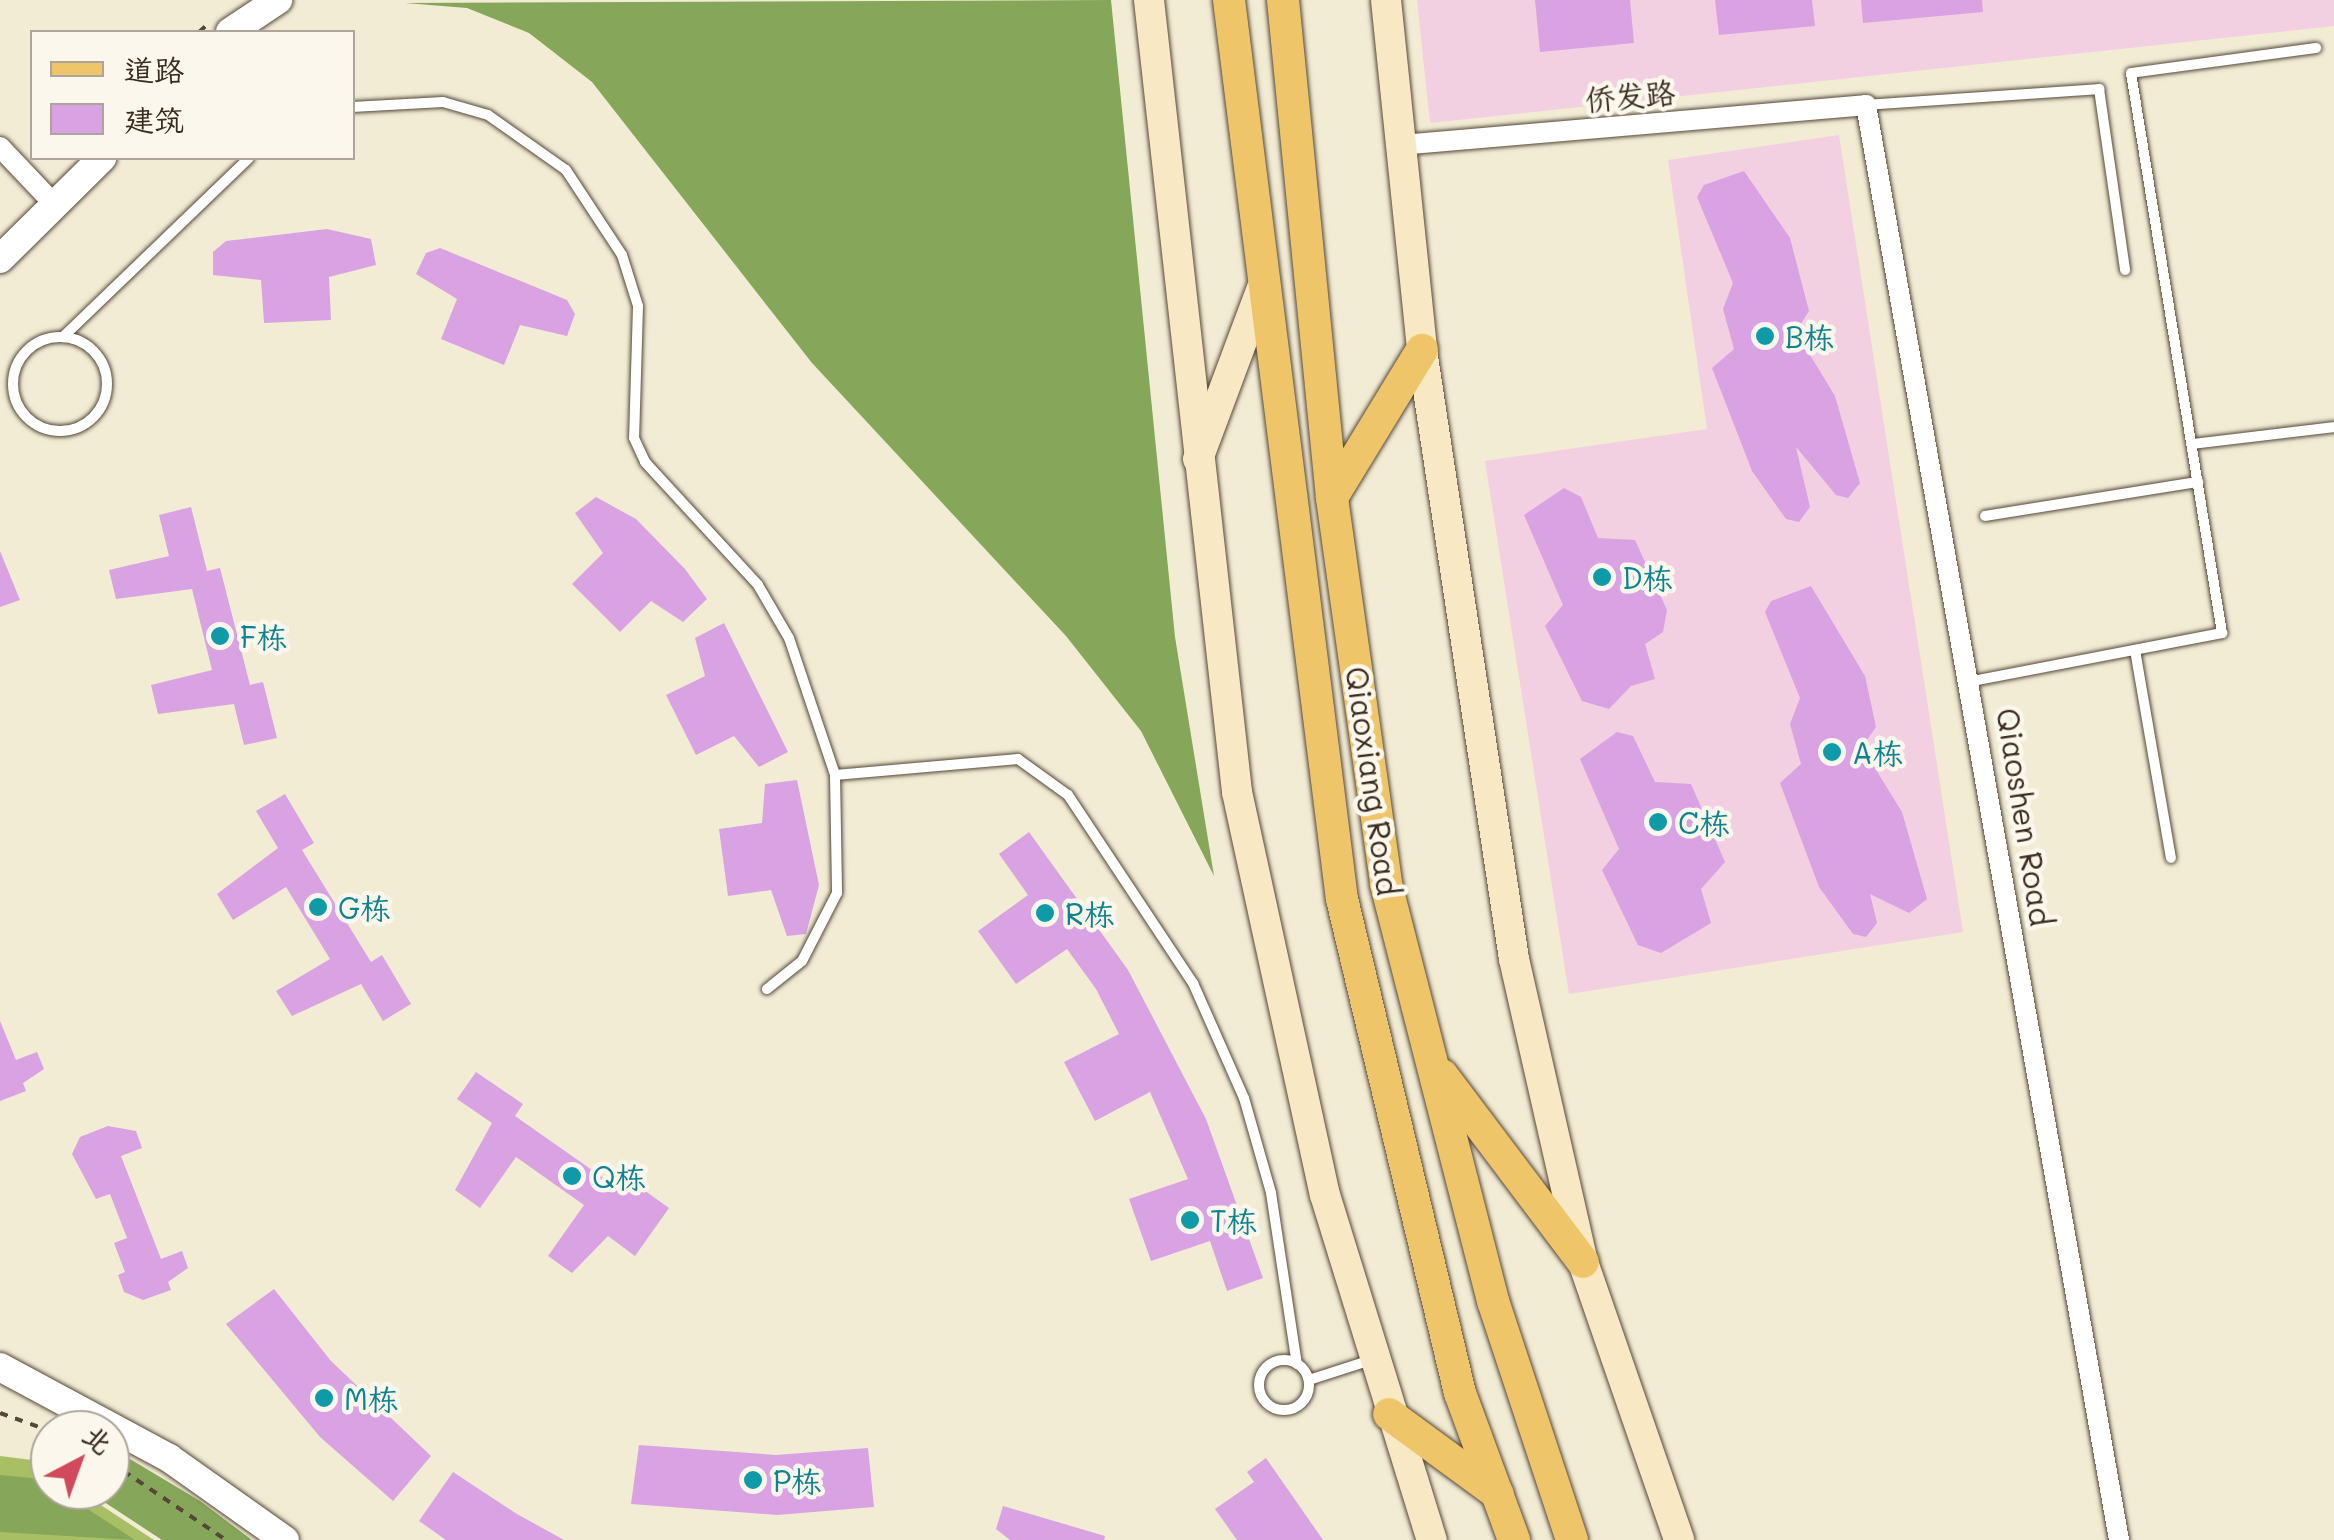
<!DOCTYPE html>
<meta charset="utf-8">
<style>
body{margin:0}
#map{position:relative;width:2334px;height:1540px;overflow:hidden;background:#f2ecd5;font-family:Mali,"LXGW WenKai TC",sans-serif}
div>[style]{position:absolute}
.built>*{inset:0;background:#f2cfe1}
.green>*{inset:0;background:#a8bf64}
.forest>*{inset:0;background:#86a65a}
.building>*{inset:0;background:#d9a2e3}
.path>*{height:4px;margin-top:-2px;transform-origin:0;background:repeating-linear-gradient(90deg,#564739 0 8px,transparent 0 16px)}
.roads{filter:drop-shadow(0 0 2px #564739) drop-shadow(0 0 2px #564739)}
.service>*{height:10px;margin:-5px;padding:0 5px;transform-origin:5px;border-radius:5px;background:#fff}
.service>.ring{margin:-5px;padding:0;box-sizing:content-box;background:none;border:10px solid #fff;border-radius:50%}
.minor>*{height:20px;margin:-10px;padding:0 10px;transform-origin:10px;border-radius:10px;background:#fff}
.tertiary>*{height:28px;margin:-14px;padding:0 14px;transform-origin:14px;border-radius:14px;background:#fff}
.secondary>*{height:30px;margin:-15px;padding:0 15px;transform-origin:15px;border-radius:15px;background:#f8e8c3}
.primary>*{height:32px;margin:-16px;padding:0 16px;transform-origin:16px;border-radius:16px;background:#eec569}
.dots>*{width:28px;height:28px;translate:-50% -50%;box-sizing:border-box;border:5px solid #fbf7ec;border-radius:50%}
span{translate:-50% -50%;white-space:nowrap;text-align:center;line-height:1.15;-webkit-text-stroke:9px #fbf7ec;paint-order:stroke}
.street-label{font-size:30px;color:#3b2a1e}
.culture-label{font-size:30px;color:#0d838f}
.left{translate:0 -50%;text-align:left}
.legend{position:absolute;left:30px;top:30px;width:325px;height:130px;box-sizing:border-box;background:#fbf7ec;border:2px solid #aea59a;margin:0;padding:12px 18px;list-style:none;font-size:30px;color:#3b2a1e}
.legend li{display:flex;align-items:center;gap:20px;height:50px}
.legend b{width:50px;border:2px solid #aea59a}
.north{position:absolute;left:30px;top:1410px;width:100px;height:100px;box-sizing:border-box;background:#fbf7ec;border:2px solid #aea59a;border-radius:50%;rotate:41deg;font-size:28px;font-weight:700;line-height:40px;text-align:center;color:#3b2a1e}
.north::after{content:'';display:block;margin:auto;width:35px;height:45px;background:#d1495b;clip-path:polygon(50% 0,100% 100%,50% 72%,0 100%)}
</style>
<div id="map">
<div class="built">
<div style="clip-path:polygon(1417px 0,2334px 0,2334px 26px,1430px 123px)"></div>
<div style="clip-path:polygon(1839px 135px,1963px 932px,1569px 994px,1485px 461px,1707px 429px,1668px 160px)"></div>
</div>
<div class="green">
<div style="clip-path:polygon(0 1456px,32px 1460px,50px 1472px,50px 1490px,78px 1490px,154px 1540px,0 1540px)"></div>
</div>
<div class="forest">
<div style="clip-path:polygon(1111px 0,1175px 637px,1214px 876px,1141px 731px,1066px 636px,812px 363px,592px 82px,529px 33px,467px 8px,405px 3px)"></div>
<div style="clip-path:polygon(110px 1447px,200px 1501px,252px 1540px,162px 1540px,86px 1490px,110px 1490px)"></div>
<div style="clip-path:polygon(0 1475px,42px 1479px,135px 1540px,0 1532px)"></div>
</div>
<div class="building">
<div style="clip-path:polygon(1535px 0,1630px 0,1634px 43px,1540px 52px)"></div>
<div style="clip-path:polygon(1715px 0,1812px 0,1815px 26px,1719px 35px)"></div>
<div style="clip-path:polygon(1861px 0,1982px 0,1983px 12px,1863px 23px)"></div>
<div style="clip-path:polygon(1744px 171px,1790px 238px,1809px 311px,1796px 332px,1835px 396px,1860px 483px,1848px 498px,1836px 495px,1796px 447px,1810px 507px,1799px 522px,1786px 519px,1752px 471px,1712px 368px,1734px 349px,1723px 309px,1733px 283px,1697px 197px,1704px 185px)"></div>
<div style="clip-path:polygon(327px 229px,371px 239px,376px 265px,329px 277px,331px 320px,264px 323px,261px 280px,213px 275px,213px 252px,226px 241px)"></div>
<div style="clip-path:polygon(440px 248px,567px 300px,575px 314px,567px 336px,520px 325px,504px 365px,441px 339px,457px 299px,416px 274px,426px 253px)"></div>
<div style="clip-path:polygon(1564px 488px,1581px 497px,1598px 538px,1635px 540px,1667px 610px,1663px 632px,1645px 644px,1655px 679px,1631px 686px,1609px 709px,1582px 701px,1545px 626px,1563px 605px,1524px 515px)"></div>
<div style="clip-path:polygon(596px 497px,636px 519px,685px 569px,707px 599px,683px 622px,651px 601px,620px 632px,572px 584px,603px 553px,575px 513px)"></div>
<div style="clip-path:polygon(191px 507px,207px 571px,220px 568px,250px 685px,263px 682px,277px 738px,244px 745px,234px 704px,158px 714px,151px 685px,212px 670px,192px 589px,116px 599px,109px 570px,169px 556px,159px 515px)"></div>
<div style="clip-path:polygon(0 551px,20px 600px,0 607px)"></div>
<div style="clip-path:polygon(1811px 586px,1865px 676px,1876px 727px,1862px 747px,1902px 812px,1927px 899px,1909px 913px,1870px 894px,1877px 923px,1866px 937px,1853px 934px,1819px 887px,1780px 783px,1801px 764px,1790px 724px,1800px 698px,1765px 612px,1771px 601px)"></div>
<div style="clip-path:polygon(724px 623px,788px 752px,759px 767px,734px 736px,696px 755px,666px 695px,705px 676px,695px 638px)"></div>
<div style="clip-path:polygon(1617px 732px,1633px 736px,1655px 782px,1691px 784px,1725px 862px,1701px 889px,1711px 923px,1661px 953px,1638px 945px,1602px 870px,1619px 849px,1580px 759px)"></div>
<div style="clip-path:polygon(797px 780px,819px 885px,806px 934px,787px 936px,771px 890px,728px 896px,719px 829px,762px 823px,765px 784px)"></div>
<div style="clip-path:polygon(285px 794px,314px 843px,302px 850px,371px 962px,382px 955px,411px 1004px,383px 1021px,361px 984px,292px 1016px,276px 991px,330px 959px,286px 887px,233px 920px,217px 894px,278px 848px,256px 811px)"></div>
<div style="clip-path:polygon(1029px 832px,1128px 970px,1206px 1119px,1263px 1278px,1227px 1291px,1210px 1241px,1151px 1261px,1129px 1199px,1188px 1179px,1150px 1092px,1095px 1121px,1064px 1062px,1119px 1034px,1096px 989px,1067px 949px,1016px 984px,978px 931px,1028px 895px,999px 854px)"></div>
<div style="clip-path:polygon(0 1021px,16px 1060px,37px 1052px,44px 1069px,23px 1083px,26px 1091px,0 1101px)"></div>
<div style="clip-path:polygon(476px 1072px,523px 1104px,515px 1116px,622px 1191px,630px 1180px,669px 1208px,635px 1256px,608px 1236px,572px 1273px,548px 1256px,584px 1205px,516px 1157px,480px 1208px,455px 1190px,492px 1123px,457px 1099px)"></div>
<div style="clip-path:polygon(108px 1126px,136px 1131px,142px 1148px,121px 1156px,161px 1259px,182px 1251px,188px 1268px,168px 1282px,171px 1290px,143px 1300px,124px 1292px,118px 1275px,125px 1272px,114px 1243px,127px 1238px,110px 1194px,96px 1199px,72px 1154px,80px 1137px)"></div>
<div style="clip-path:polygon(274px 1289px,331px 1361px,431px 1456px,393px 1501px,320px 1437px,226px 1324px)"></div>
<div style="clip-path:polygon(639px 1445px,776px 1455px,868px 1448px,874px 1507px,777px 1515px,631px 1504px)"></div>
<div style="clip-path:polygon(1266px 1458px,1323px 1540px,1237px 1540px,1215px 1509px,1254px 1482px,1247px 1472px)"></div>
<div style="clip-path:polygon(453px 1472px,517px 1514px,564px 1540px,446px 1540px,419px 1521px)"></div>
<div style="clip-path:polygon(1003px 1506px,1105px 1536px,1104px 1540px,1010px 1540px,996px 1529px)"></div>
</div>
<div class="path">
<div style="left:199px;top:32px;width:12px;rotate:-42deg"></div>
<div style="left:0;top:1413px;width:53px;rotate:19.8deg"></div>
<div style="left:110px;top:1462px;width:140px;rotate:33.9deg"></div>
</div>
<div class="roads">
<div class="service">
<div style="left:1866px;top:105px;width:234px;rotate:-3.9deg"></div>
<div style="left:2099px;top:89px;width:183px;rotate:81.8deg"></div>
<div style="left:352px;top:107px;width:91px;rotate:-3.1deg"></div>
<div style="left:443px;top:102px;width:47px;rotate:16.1deg"></div>
<div style="left:488px;top:115px;width:95px;rotate:35.2deg"></div>
<div style="left:566px;top:170px;width:102px;rotate:56.6deg"></div>
<div style="left:622px;top:255px;width:53px;rotate:72.6deg"></div>
<div style="left:638px;top:306px;width:132px;rotate:91.7deg"></div>
<div style="left:634px;top:438px;width:26px;rotate:65deg"></div>
<div style="left:645px;top:462px;width:167px;rotate:47.4deg"></div>
<div style="left:758px;top:585px;width:61px;rotate:59.7deg"></div>
<div style="left:789px;top:638px;width:145px;rotate:71.4deg"></div>
<div style="left:835px;top:775px;width:118px;rotate:89deg"></div>
<div style="left:837px;top:893px;width:76px;rotate:117.2deg"></div>
<div style="left:802px;top:961px;width:45px;rotate:141.3deg"></div>
<div style="left:63px;top:337px;width:258px;rotate:-43.9deg"></div>
<div class="ring" style="left:13px;top:337px;width:84px;height:84px"></div>
<div style="left:2192px;top:444px;width:143px;rotate:-6.8deg"></div>
<div style="left:1985px;top:516px;width:216px;rotate:-9.1deg"></div>
<div style="left:2135px;top:650px;width:211px;rotate:80.2deg"></div>
<div style="left:1973px;top:681px;width:254px;rotate:-10.9deg"></div>
<div style="left:2222px;top:633px;width:567px;rotate:-99.23deg"></div>
<div style="left:2131px;top:73px;width:187px;rotate:-7.7deg"></div>
<div style="left:835px;top:775px;width:184px;rotate:-5deg"></div>
<div style="left:1018px;top:759px;width:62px;rotate:35.8deg"></div>
<div style="left:1068px;top:795px;width:226px;rotate:56.4deg"></div>
<div style="left:1193px;top:983px;width:126px;rotate:66.1deg"></div>
<div style="left:1244px;top:1098px;width:99px;rotate:74.1deg"></div>
<div style="left:1271px;top:1193px;width:173px;rotate:81.4deg"></div>
<div class="ring" style="left:1259px;top:1360px;width:40px;height:40px"></div>
<div style="left:1309px;top:1380px;width:65px;rotate:-17.9deg"></div>
</div>
<div class="minor">
<div style="left:1400px;top:145px;width:468px;rotate:-4.9deg"></div>
<div style="left:1866px;top:105px;width:1457px;rotate:80deg"></div>
<div style="left:0;top:147px;width:80px;rotate:46.5deg"></div>
</div>
<div class="tertiary">
<div style="left:230px;top:32px;width:58px;rotate:-33.7deg"></div>
<div style="left:0;top:259px;width:144px;rotate:-44.7deg"></div>
<div style="left:0;top:1367px;width:192px;rotate:28.3deg"></div>
<div style="left:169px;top:1458px;width:142px;rotate:35.3deg"></div>
</div>
<div class="secondary">
<div style="left:1149px;top:0;width:797px;rotate:83.66deg"></div>
<div style="left:1237px;top:792px;width:412px;rotate:77.7deg"></div>
<div style="left:1325px;top:1195px;width:361px;rotate:72.8deg"></div>
<div style="left:1386px;top:0;width:352px;rotate:84.1deg"></div>
<div style="left:1422px;top:350px;width:616px;rotate:81.41deg"></div>
<div style="left:1514px;top:959px;width:311px;rotate:77.2deg"></div>
<div style="left:1583px;top:1262px;width:294px;rotate:70.9deg"></div>
<div style="left:1198px;top:459px;width:183px;rotate:-69.5deg"></div>
</div>
<div class="primary">
<div style="left:1229px;top:0;width:906px;rotate:82.84deg"></div>
<div style="left:1342px;top:899px;width:508px;rotate:76.57deg"></div>
<div style="left:1460px;top:1393px;width:157px;rotate:69.8deg"></div>
<div style="left:1283px;top:0;width:500px;rotate:84.38deg"></div>
<div style="left:1332px;top:498px;width:390px;rotate:82deg"></div>
<div style="left:1386px;top:884px;width:431px;rotate:75.6deg"></div>
<div style="left:1493px;top:1301px;width:252px;rotate:71.7deg"></div>
<div style="left:1334px;top:494px;width:169px;rotate:-58.6deg"></div>
<div style="left:1442px;top:1075px;width:234px;rotate:53deg"></div>
<div style="left:1389px;top:1414px;width:135px;rotate:36.3deg"></div>
</div>
</div>
<div class="dots">
<div style="left:1765px;top:336px;background:#0f9aa8"></div>
<div style="left:1602px;top:577px;background:#0f9aa8"></div>
<div style="left:220px;top:636px;background:#0f9aa8"></div>
<div style="left:1832px;top:752px;background:#0f9aa8"></div>
<div style="left:1658px;top:822px;background:#0f9aa8"></div>
<div style="left:318px;top:907px;background:#0f9aa8"></div>
<div style="left:1045px;top:913px;background:#0f9aa8"></div>
<div style="left:572px;top:1176px;background:#0f9aa8"></div>
<div style="left:1190px;top:1220px;background:#0f9aa8"></div>
<div style="left:324px;top:1398px;background:#0f9aa8"></div>
<div style="left:753px;top:1480px;background:#0f9aa8"></div>
</div>
<div class="street-label">
<span style="left:1630px;top:95px;rotate:-5deg">侨发路</span>
<span style="left:1373px;top:781px;rotate:82deg">Qiaoxiang Road</span>
<span style="left:2025px;top:817px;rotate:81deg">Qiaoshen Road</span>
</div>
<div class="culture-label">
<span class="left" style="left:1785px;top:336px">B栋</span>
<span class="left" style="left:1622px;top:577px">D栋</span>
<span class="left" style="left:240px;top:636px">F栋</span>
<span class="left" style="left:1852px;top:752px">A栋</span>
<span class="left" style="left:1678px;top:822px">C栋</span>
<span class="left" style="left:338px;top:907px">G栋</span>
<span class="left" style="left:1065px;top:913px">R栋</span>
<span class="left" style="left:592px;top:1176px">Q栋</span>
<span class="left" style="left:1210px;top:1220px">T栋</span>
<span class="left" style="left:344px;top:1398px">M栋</span>
<span class="left" style="left:773px;top:1480px">P栋</span>
</div>
<ul class="legend">
<li><b style="height:12px;background:#eec569"></b>道路</li>
<li><b style="height:28px;background:#d9a2e3"></b>建筑</li>
</ul>
<div class="north">北</div>
</div>
